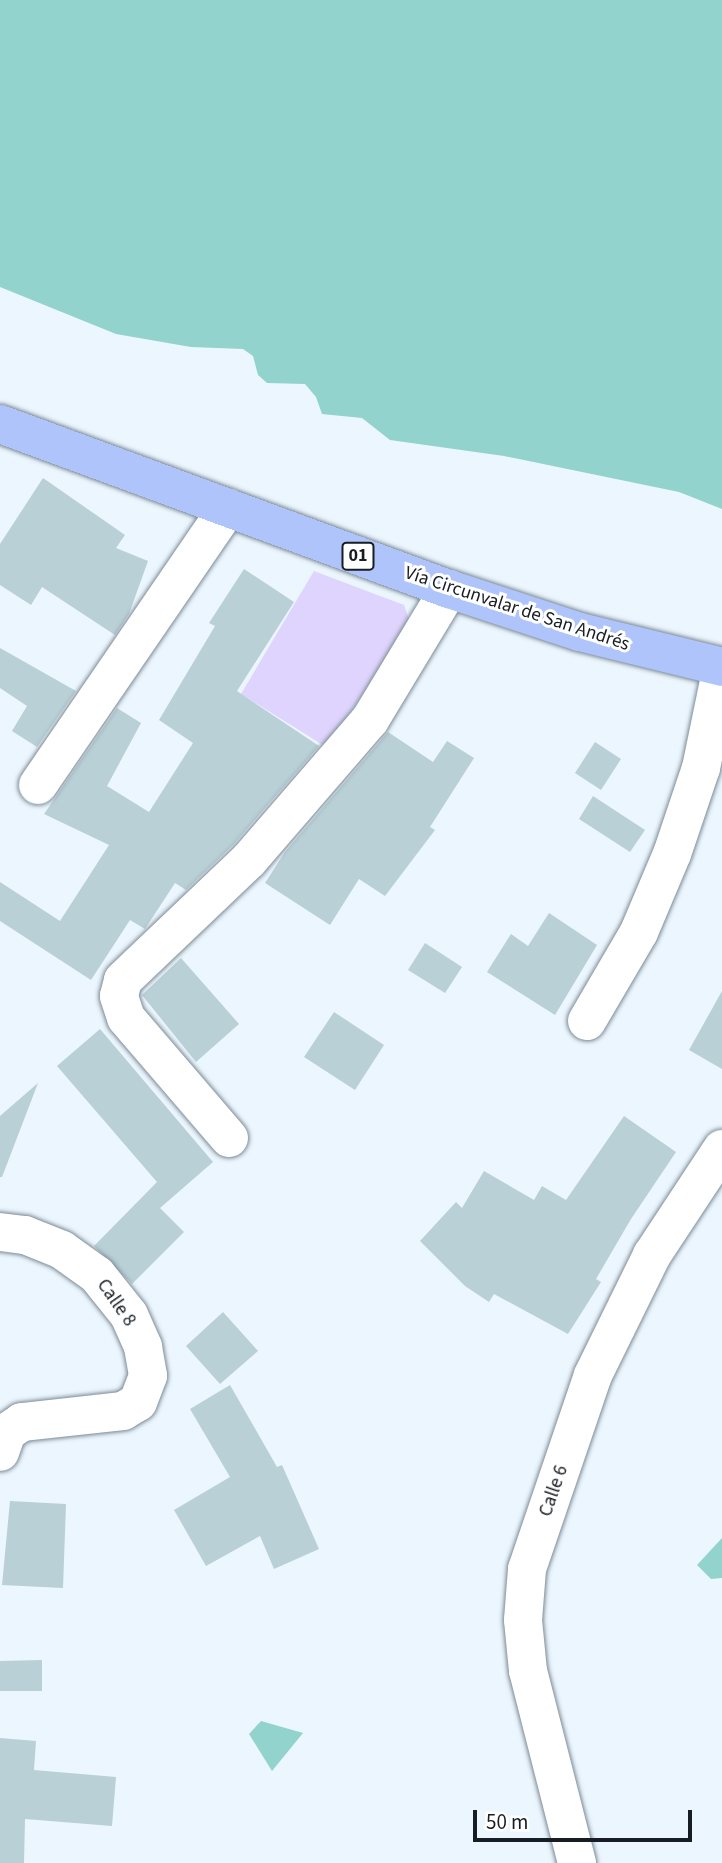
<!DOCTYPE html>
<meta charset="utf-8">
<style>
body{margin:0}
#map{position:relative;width:722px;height:1863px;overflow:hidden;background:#ecf6fe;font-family:"Source Sans 3",sans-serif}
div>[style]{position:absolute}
.green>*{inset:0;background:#dfd4fd}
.water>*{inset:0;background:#92d3cd}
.building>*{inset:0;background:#b9d0d6}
.roads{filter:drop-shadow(0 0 2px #7c8b97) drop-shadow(0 0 2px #7c8b97)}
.minor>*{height:38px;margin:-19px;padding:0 19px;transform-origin:19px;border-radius:19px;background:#fff}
.highway>*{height:38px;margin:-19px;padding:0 19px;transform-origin:19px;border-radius:19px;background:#b0c4fc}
span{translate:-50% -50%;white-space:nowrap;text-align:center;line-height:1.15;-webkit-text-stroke:6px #fff;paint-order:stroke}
.shield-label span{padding:2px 5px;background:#fff;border:2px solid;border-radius:5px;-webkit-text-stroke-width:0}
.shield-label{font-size:18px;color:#171d22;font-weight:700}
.street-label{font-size:19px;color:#171d22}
.scale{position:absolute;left:473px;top:1810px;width:219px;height:32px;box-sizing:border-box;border:4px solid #171d22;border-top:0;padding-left:9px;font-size:21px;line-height:24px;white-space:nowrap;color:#171d22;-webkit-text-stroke:5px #fff;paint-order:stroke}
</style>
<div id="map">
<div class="green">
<div style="clip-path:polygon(314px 571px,404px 605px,411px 625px,326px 747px,241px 694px)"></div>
</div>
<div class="water">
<div style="clip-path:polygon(0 0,722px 0,722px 509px,679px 492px,504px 456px,390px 440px,362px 418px,322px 414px,316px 397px,305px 384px,267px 383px,258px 375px,253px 356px,243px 349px,191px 347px,116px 334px,0 287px)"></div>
<div style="clip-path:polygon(722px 1538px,722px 1578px,711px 1579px,697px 1565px)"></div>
<div style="clip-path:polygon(261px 1721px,303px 1733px,272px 1771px,249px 1734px)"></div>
</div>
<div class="building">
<div style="clip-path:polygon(43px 478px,125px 535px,116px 548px,148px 561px,129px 614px,115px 635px,42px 587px,31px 605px,0 585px,0 544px)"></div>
<div style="clip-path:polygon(244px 569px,294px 602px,237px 691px,319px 746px,233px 845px,186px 890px,175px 883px,145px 929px,130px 920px,91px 980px,0 921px,0 882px,60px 921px,109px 845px,44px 814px,117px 708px,141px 723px,107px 786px,149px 812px,193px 743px,159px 720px,215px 626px,209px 623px)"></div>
<div style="clip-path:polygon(0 648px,76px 691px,37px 747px,12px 731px,27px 706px,0 688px)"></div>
<div style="clip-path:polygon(388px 732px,433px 762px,447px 741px,474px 758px,430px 827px,435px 830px,385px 896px,359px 879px,330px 925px,265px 883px,285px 852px)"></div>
<div style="clip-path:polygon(595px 742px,621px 759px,601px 790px,575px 773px)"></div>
<div style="clip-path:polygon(593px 796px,645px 830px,630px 852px,579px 819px)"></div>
<div style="clip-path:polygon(549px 913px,597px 945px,555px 1015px,487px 972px,511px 934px,528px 946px)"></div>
<div style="clip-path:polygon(425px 943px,462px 967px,445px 993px,408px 970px)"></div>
<div style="clip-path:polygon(181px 958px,239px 1024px,196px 1062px,142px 995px)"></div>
<div style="clip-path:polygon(722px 991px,722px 1069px,689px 1050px)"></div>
<div style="clip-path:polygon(334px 1012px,384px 1045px,355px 1090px,304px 1057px)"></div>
<div style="clip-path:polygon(100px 1029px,213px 1162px,160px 1208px,184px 1232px,132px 1284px,94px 1246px,157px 1182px,57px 1066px)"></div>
<div style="clip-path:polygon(38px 1083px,2px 1177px,0 1177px,0 1116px)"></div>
<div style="clip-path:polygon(624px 1116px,676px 1152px,631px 1219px,596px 1279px,601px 1282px,568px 1334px,494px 1294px,489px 1302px,465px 1286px,420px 1241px,456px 1202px,462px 1208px,484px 1171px,534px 1200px,542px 1186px,566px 1200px)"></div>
<div style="clip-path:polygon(223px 1312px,258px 1351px,220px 1384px,186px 1346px)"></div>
<div style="clip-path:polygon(230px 1385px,277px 1467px,282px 1465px,319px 1549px,274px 1569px,260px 1536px,206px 1566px,174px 1510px,230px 1477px,190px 1409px)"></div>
<div style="clip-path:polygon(10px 1501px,66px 1504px,63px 1588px,2px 1585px)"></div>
<div style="clip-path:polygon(42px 1660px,42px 1691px,0 1691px,0 1661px)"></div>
<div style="clip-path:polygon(0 1738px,36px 1741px,34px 1770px,116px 1777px,112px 1826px,25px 1819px,24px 1863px,0 1863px)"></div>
</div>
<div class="roads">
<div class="minor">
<div style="left:38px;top:785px;width:336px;rotate:-55.6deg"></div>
<div style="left:587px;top:1021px;width:103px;rotate:-59.7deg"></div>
<div style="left:639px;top:932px;width:85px;rotate:-67.1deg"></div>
<div style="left:672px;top:854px;width:91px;rotate:-71.4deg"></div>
<div style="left:701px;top:768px;width:103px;rotate:-78.3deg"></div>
<div style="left:229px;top:1138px;width:158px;rotate:-130.6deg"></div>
<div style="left:126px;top:1018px;width:23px;rotate:-108deg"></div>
<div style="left:119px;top:996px;width:16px;rotate:-76deg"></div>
<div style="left:123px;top:980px;width:174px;rotate:-43.6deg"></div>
<div style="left:249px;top:860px;width:185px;rotate:-49.2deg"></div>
<div style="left:370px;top:720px;width:153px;rotate:-58.9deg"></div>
<div style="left:0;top:1232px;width:25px;rotate:7deg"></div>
<div style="left:25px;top:1235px;width:40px;rotate:22deg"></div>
<div style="left:62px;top:1250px;width:43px;rotate:35.5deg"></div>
<div style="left:97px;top:1275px;width:51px;rotate:51.3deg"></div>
<div style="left:129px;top:1315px;width:35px;rotate:66deg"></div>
<div style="left:143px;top:1347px;width:29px;rotate:80deg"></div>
<div style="left:148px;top:1376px;width:28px;rotate:111deg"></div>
<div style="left:138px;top:1402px;width:17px;rotate:149deg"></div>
<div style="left:123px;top:1411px;width:102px;rotate:173.8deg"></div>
<div style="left:22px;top:1422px;width:18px;rotate:146deg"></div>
<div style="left:7px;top:1432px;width:21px;rotate:109deg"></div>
<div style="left:577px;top:1863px;width:198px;rotate:-104.3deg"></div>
<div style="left:528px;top:1671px;width:51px;rotate:-95.6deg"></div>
<div style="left:523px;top:1620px;width:51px;rotate:-85.5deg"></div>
<div style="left:527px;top:1569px;width:205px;rotate:-71.2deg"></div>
<div style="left:593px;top:1375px;width:134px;rotate:-63.8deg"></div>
<div style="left:652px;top:1255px;width:127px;rotate:-56.6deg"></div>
</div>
<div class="highway">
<div style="left:0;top:424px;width:478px;rotate:20.2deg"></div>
<div style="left:449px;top:589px;width:138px;rotate:18.2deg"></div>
<div style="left:580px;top:632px;width:146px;rotate:13.8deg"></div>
</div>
</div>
<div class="shield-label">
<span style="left:358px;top:556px">01</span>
</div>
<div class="street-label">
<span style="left:517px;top:609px;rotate:18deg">Vía Circunvalar de San Andrés</span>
<span style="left:116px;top:1303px;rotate:55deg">Calle 8</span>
<span style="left:554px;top:1491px;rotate:-71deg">Calle 6</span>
</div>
<div class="scale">50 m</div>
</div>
